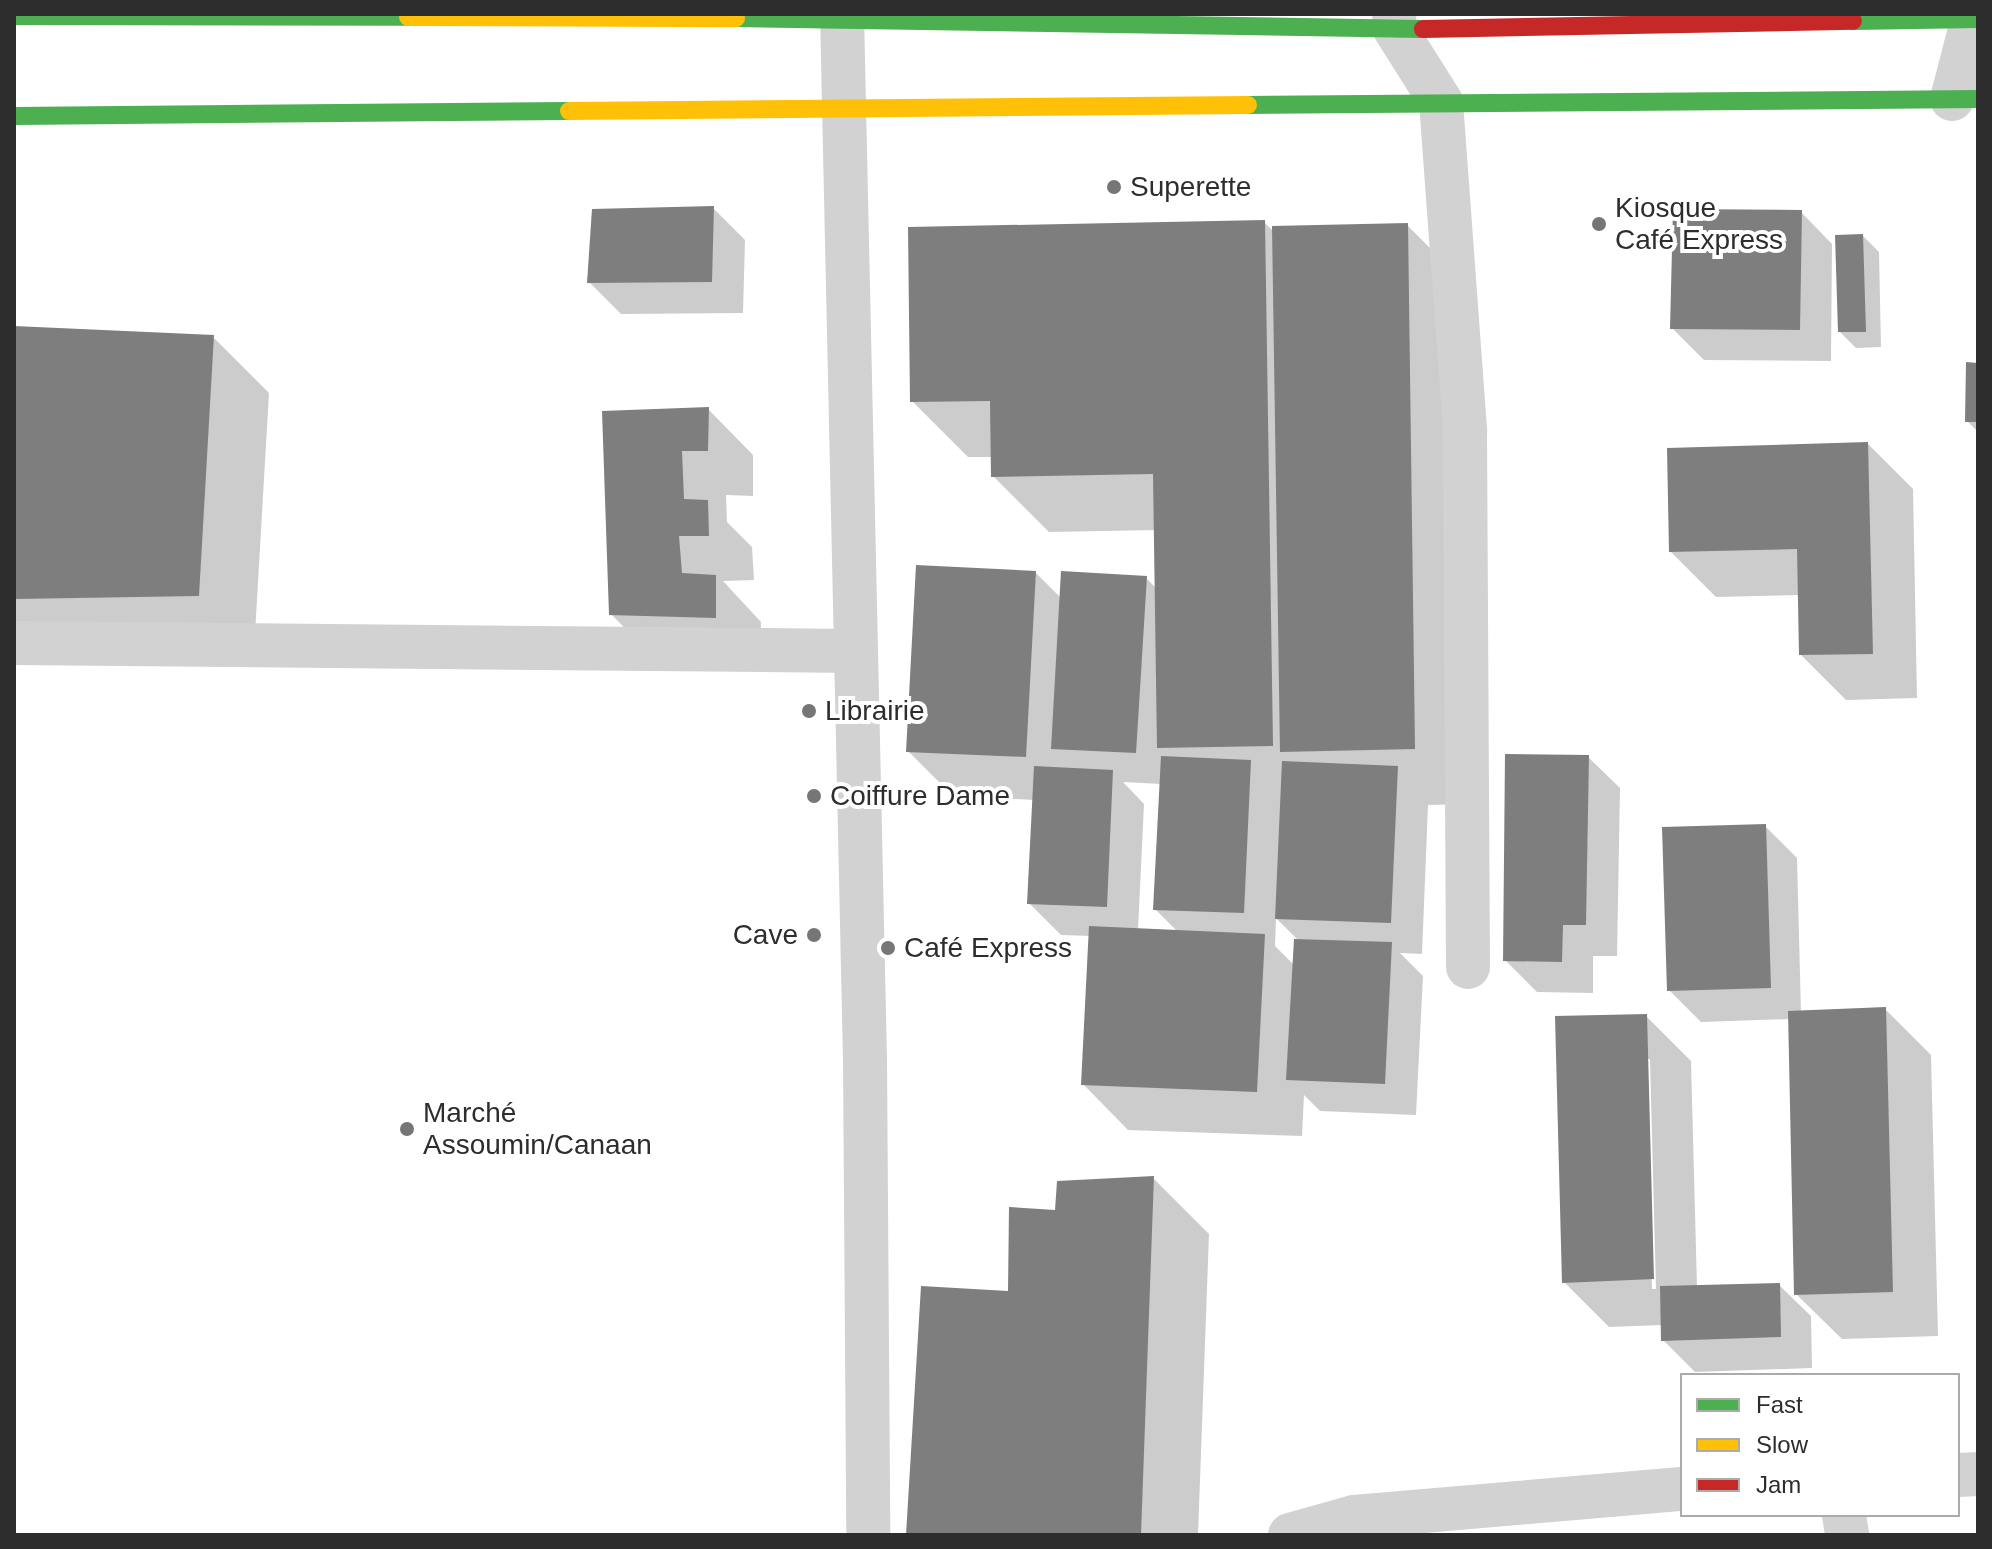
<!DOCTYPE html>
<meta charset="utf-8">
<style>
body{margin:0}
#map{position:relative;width:1992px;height:1549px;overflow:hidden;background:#fff;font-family:Arial,sans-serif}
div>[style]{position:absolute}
.shadow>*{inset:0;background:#0003}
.building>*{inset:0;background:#7e7e7e}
.street>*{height:44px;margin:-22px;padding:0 22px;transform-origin:22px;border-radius:22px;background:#d2d2d2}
.fast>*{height:18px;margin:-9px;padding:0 9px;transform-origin:9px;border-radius:9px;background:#4caf50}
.slow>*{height:18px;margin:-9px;padding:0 9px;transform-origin:9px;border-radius:9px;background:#ffc107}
.jam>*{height:18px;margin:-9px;padding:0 9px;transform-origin:9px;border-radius:9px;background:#c62828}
.dots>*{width:22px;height:22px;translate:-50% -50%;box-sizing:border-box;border:4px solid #fff;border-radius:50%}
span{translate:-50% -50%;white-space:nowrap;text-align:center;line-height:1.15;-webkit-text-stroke:8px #fff;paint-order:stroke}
.poi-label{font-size:28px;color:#2d2d2d}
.left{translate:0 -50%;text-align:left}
.right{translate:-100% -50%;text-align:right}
.frame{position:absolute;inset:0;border:16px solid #2d2d2d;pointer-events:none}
.legend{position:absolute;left:1680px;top:1373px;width:280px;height:144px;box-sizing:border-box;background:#fff;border:2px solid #ababab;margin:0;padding:10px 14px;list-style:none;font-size:24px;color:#2d2d2d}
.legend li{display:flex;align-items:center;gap:16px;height:40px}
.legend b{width:40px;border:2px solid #ababab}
</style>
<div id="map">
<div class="shadow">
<div style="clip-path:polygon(713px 208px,745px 240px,743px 313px,621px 314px,589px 282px)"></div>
<div style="clip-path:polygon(1801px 212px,1832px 244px,1831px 361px,1704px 360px,1672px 328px)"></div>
<div style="clip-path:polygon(evenodd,1264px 222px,1274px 232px,1407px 225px,1463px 281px,1470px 804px,1428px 805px,1422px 954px,1400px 953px,1423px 976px,1416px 1115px,1320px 1111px,1304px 1095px,1302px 1136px,1128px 1130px,1083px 1084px,1090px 936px,1061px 935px,1029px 903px,1034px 800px,953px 796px,908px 751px,1035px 572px,1062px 599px,1146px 578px,1157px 589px,1156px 530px,1049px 532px,993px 476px,993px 457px,968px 457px,912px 401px,1264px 222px,1123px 782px,1161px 784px,1155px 909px,1178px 932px,1138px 930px,1144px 804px,1123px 782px,1264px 222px,1276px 918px,1299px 941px,1295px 966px,1275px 946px,1276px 918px)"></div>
<div style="clip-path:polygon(1863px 236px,1879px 252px,1881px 347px,1856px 348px,1840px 332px)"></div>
<div style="clip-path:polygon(14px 328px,213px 337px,269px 393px,254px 651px,14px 656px)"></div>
<div style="clip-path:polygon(1978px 365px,1978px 432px,1967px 421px)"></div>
<div style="clip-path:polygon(708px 409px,753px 455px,753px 496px,726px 495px,727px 522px,752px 547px,754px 580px,723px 581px,761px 622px,760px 663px,656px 660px,611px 614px,604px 413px)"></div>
<div style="clip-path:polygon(1868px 444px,1913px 489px,1917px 698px,1846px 700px,1801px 655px,1800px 595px,1716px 597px,1671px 552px)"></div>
<div style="clip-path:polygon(1588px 757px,1620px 788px,1617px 956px,1593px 956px,1593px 993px,1537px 992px,1505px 960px)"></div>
<div style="clip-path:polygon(1765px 826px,1797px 858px,1801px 1013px,1885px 1009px,1931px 1055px,1938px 1336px,1842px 1339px,1796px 1294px,1790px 1019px,1701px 1022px,1669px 990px)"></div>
<div style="clip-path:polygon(evenodd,1646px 1016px,1691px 1061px,1697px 1287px,1779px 1285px,1811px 1316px,1812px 1368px,1695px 1372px,1663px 1340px,1663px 1325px,1609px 1327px,1564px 1282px,1646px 1016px,1646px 1059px,1650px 1059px,1656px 1289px,1652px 1289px,1646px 1059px)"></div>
<div style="clip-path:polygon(1153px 1178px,1209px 1234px,1198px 1535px,908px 1535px,1009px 1293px,1057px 1212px)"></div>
</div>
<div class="building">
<div style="clip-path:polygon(714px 206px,712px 282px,587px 283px,592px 209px)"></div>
<div style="clip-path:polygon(1673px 209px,1802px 210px,1800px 330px,1670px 329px)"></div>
<div style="clip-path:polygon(1265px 220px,1273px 746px,1157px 748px,1153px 474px,991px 477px,990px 401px,910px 402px,908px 227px)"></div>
<div style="clip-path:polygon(1408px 223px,1415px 749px,1280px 752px,1272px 226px)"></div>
<div style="clip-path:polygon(1863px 234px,1866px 332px,1838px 332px,1835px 235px)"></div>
<div style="clip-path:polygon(14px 326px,214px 335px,199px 596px,14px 599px)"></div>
<div style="clip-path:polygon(1966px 362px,1978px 363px,1978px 422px,1965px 422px)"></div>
<div style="clip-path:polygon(709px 407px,708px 451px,682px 451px,684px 499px,708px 500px,709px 536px,679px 536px,682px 573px,716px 575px,716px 618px,609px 615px,602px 411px)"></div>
<div style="clip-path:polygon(1868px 442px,1873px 654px,1799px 655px,1797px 549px,1669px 552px,1667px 448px)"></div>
<div style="clip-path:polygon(916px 565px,1036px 571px,1026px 757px,906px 752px)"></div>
<div style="clip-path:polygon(1061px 571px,1147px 576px,1136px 753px,1051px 749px)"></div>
<div style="clip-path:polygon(1505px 754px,1589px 755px,1586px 925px,1563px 925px,1562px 962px,1503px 961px)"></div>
<div style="clip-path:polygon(1161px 756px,1251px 760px,1244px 913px,1153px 910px)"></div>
<div style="clip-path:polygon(1282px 761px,1398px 766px,1391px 923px,1275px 919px)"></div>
<div style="clip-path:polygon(1034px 766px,1113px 770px,1107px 907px,1027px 904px)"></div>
<div style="clip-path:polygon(1766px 824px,1771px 988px,1667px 991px,1662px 827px)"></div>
<div style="clip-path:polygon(1089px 926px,1265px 934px,1257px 1092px,1081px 1085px)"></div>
<div style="clip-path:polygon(1294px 939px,1392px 942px,1385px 1084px,1286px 1080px)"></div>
<div style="clip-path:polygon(1886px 1007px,1893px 1292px,1794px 1295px,1788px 1011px)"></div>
<div style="clip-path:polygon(1647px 1014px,1654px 1279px,1562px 1283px,1555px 1016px)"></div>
<div style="clip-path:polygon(1154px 1176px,1141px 1535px,906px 1535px,921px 1286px,1008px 1291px,1009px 1207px,1055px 1210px,1057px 1181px)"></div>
<div style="clip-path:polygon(1780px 1283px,1781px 1337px,1661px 1341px,1660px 1286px)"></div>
</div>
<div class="street">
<div style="left:842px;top:14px;width:1045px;rotate:88.74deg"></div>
<div style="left:865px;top:1059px;width:476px;rotate:89.6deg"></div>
<div style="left:1394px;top:14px;width:15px;rotate:86deg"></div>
<div style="left:1395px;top:29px;width:86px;rotate:57.8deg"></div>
<div style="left:1441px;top:102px;width:331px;rotate:85.8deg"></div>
<div style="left:1465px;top:432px;width:535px;rotate:89.68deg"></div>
<div style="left:1952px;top:99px;width:88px;rotate:-75.5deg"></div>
<div style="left:14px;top:643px;width:842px;rotate:0.54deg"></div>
<div style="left:1958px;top:1475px;width:20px;rotate:-3deg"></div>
<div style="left:1844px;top:1515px;width:20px;rotate:81deg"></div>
<div style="left:1290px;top:1535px;width:66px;rotate:-15.7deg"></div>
<div style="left:1354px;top:1517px;width:329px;rotate:-4.9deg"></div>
</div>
<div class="fast">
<div style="left:14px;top:16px;width:394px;rotate:0.1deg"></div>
<div style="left:736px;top:18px;width:687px;rotate:0.92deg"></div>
<div style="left:1853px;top:21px;width:125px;rotate:-0.9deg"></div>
<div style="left:1248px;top:105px;width:730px;rotate:-0.47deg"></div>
<div style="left:14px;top:116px;width:555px;rotate:-0.52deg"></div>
</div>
<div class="slow">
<div style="left:408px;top:17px;width:328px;rotate:0.2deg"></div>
<div style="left:569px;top:111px;width:679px;rotate:-0.51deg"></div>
</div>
<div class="jam">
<div style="left:1423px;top:29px;width:430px;rotate:-1.1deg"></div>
</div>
<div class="dots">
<div style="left:1114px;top:187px;background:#767676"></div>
<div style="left:1599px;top:224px;background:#767676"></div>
<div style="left:809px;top:711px;background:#767676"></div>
<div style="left:814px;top:796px;background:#767676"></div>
<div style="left:814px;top:935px;background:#767676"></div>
<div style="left:888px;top:948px;background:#767676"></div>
<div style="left:407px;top:1129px;background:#767676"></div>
</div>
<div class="poi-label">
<span class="left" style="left:1130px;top:187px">Superette</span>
<span class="left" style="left:1615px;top:224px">Kiosque<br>Café Express</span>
<span class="left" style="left:825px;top:711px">Librairie</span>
<span class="left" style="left:830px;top:796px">Coiffure Dame</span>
<span class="right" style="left:798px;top:935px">Cave</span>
<span class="left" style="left:904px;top:948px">Café Express</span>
<span class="left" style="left:423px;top:1129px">Marché<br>Assoumin/Canaan</span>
</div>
<div class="frame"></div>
<ul class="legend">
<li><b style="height:10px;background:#4caf50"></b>Fast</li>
<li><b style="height:10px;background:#ffc107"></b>Slow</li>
<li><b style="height:10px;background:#c62828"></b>Jam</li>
</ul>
</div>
